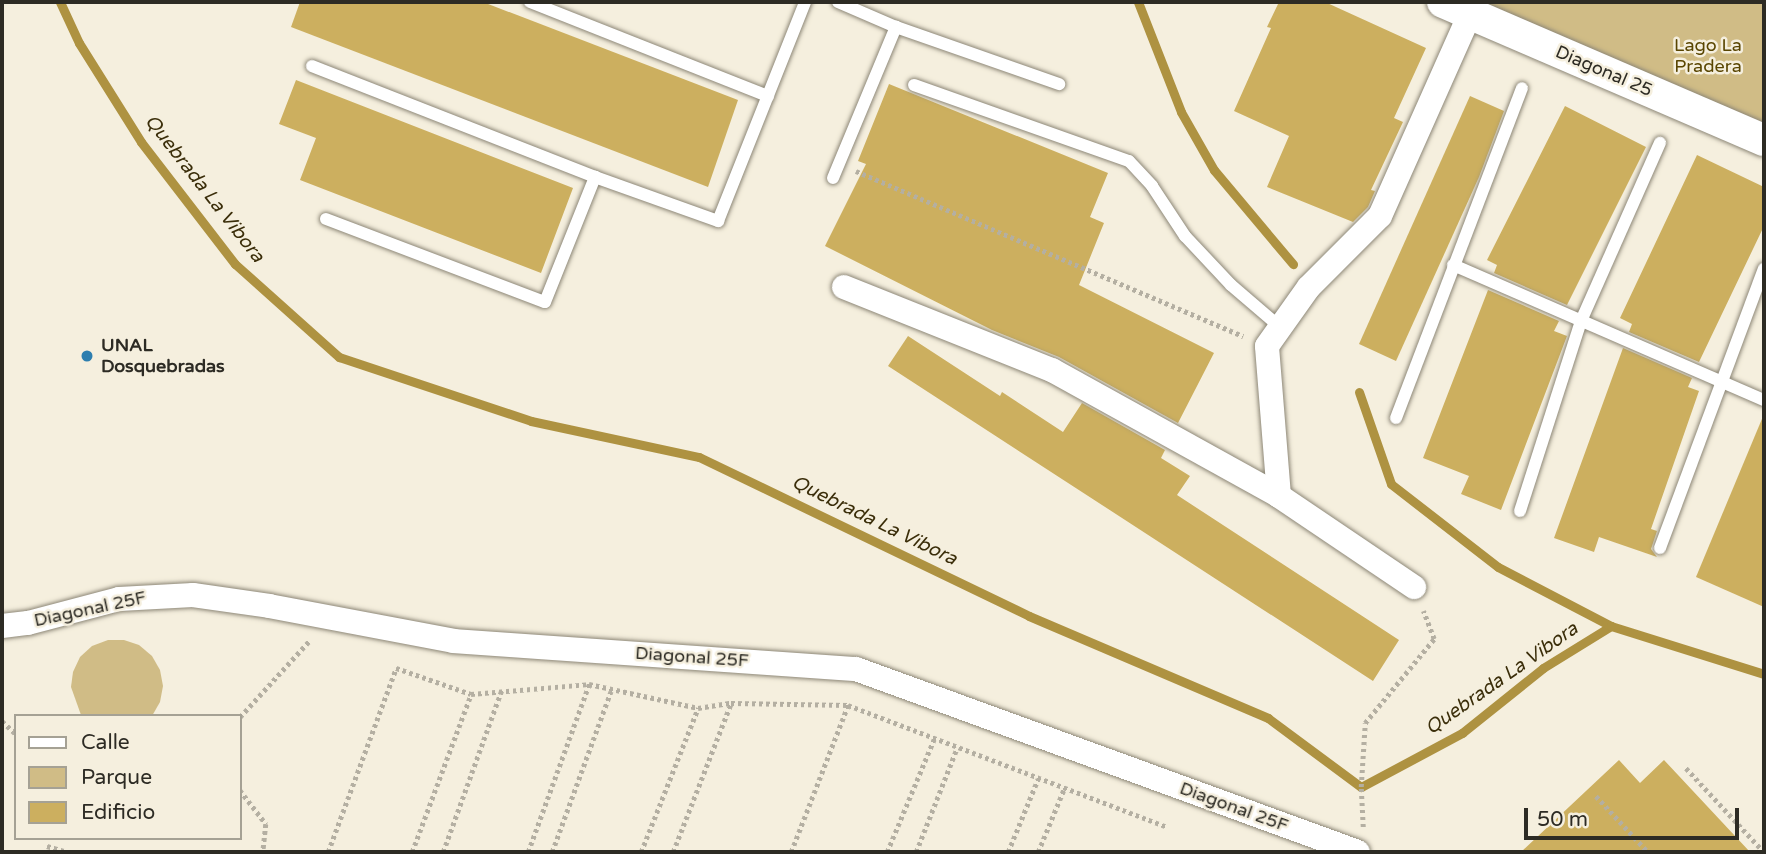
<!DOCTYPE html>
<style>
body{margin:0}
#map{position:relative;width:1766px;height:854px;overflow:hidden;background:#f5efde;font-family:"Varela Round",sans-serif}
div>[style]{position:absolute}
.green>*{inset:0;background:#d0bc86}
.stream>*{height:9px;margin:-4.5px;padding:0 4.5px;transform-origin:4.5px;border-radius:4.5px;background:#ae9241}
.building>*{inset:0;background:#ccaf5f}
.path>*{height:4.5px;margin-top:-2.25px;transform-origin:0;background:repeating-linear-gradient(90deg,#b4afa2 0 3.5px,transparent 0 7px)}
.roads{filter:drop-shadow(0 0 2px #8d8777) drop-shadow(0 0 2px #8d8777)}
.service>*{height:12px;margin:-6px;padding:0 6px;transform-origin:6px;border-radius:6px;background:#fff}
.minor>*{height:24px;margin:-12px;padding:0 12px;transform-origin:12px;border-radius:12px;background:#fff}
.tertiary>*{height:32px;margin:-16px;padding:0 16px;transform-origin:16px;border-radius:16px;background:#fff}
.dots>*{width:19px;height:19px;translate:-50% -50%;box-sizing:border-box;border:4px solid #f5efde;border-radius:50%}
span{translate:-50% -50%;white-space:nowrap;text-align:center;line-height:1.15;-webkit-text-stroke:5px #f5efde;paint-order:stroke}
.park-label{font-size:18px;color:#594501}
.street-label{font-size:18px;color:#2d2b24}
.poi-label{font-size:18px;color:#2d2b24;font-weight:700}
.left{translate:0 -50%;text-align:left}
.water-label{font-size:19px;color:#3b2e0a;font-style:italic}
.frame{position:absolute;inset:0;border:4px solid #2d2b24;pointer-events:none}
.legend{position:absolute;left:14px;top:714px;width:228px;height:126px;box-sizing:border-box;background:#f5efde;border:2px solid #a5a194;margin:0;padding:9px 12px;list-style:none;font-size:21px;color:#2d2b24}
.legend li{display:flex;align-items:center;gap:14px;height:35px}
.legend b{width:35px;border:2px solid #a5a194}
.scale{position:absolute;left:1524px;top:808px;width:215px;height:32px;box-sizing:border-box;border:4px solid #2d2b24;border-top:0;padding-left:9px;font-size:21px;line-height:24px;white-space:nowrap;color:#2d2b24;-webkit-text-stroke:5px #f5efde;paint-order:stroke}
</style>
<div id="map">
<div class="green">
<div style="clip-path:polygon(1472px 2px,1764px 2px,1764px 140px)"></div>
<div style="clip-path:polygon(108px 640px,124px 640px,139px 645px,152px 656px,160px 670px,163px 686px,160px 702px,152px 716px,81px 715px,71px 687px,73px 672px,80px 657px,92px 646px)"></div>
</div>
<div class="stream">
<div style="left:60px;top:2px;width:45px;rotate:65.1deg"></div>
<div style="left:79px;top:43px;width:117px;rotate:57.9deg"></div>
<div style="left:141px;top:142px;width:154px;rotate:52.4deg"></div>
<div style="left:235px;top:264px;width:140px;rotate:41.8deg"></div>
<div style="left:339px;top:357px;width:202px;rotate:18.4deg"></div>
<div style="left:531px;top:421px;width:172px;rotate:12.1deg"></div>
<div style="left:699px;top:457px;width:366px;rotate:25.7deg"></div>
<div style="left:1029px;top:616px;width:260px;rotate:23.1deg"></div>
<div style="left:1268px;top:718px;width:116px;rotate:36.6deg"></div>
<div style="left:1361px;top:787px;width:115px;rotate:-28.1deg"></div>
<div style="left:1462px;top:733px;width:104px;rotate:-38.7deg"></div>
<div style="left:1543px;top:668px;width:80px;rotate:-31.7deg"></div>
<div style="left:1138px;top:2px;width:118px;rotate:68.6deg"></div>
<div style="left:1181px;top:112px;width:67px;rotate:60.4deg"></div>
<div style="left:1214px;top:170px;width:123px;rotate:50deg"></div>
<div style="left:1359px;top:392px;width:97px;rotate:70.8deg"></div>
<div style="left:1391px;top:484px;width:135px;rotate:37.8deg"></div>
<div style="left:1498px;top:567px;width:127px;rotate:27.6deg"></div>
<div style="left:1611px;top:626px;width:160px;rotate:17.4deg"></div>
</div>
<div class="building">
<div style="clip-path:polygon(300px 2px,483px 2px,738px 100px,708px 187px,291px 27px)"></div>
<div style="clip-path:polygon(1279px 2px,1325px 2px,1426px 48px,1394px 118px,1403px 122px,1371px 190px,1375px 191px,1368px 207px,1353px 222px,1267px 187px,1289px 136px,1234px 111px,1271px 28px,1267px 27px)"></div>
<div style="clip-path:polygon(296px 80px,573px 188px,541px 273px,300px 180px,316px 138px,279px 124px)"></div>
<div style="clip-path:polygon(889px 84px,1108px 173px,1090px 217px,1104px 223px,1079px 285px,1214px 353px,1178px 423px,1059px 357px,992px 330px,825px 246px,866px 164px,858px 161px)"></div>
<div style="clip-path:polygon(1470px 96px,1504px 111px,1479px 177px,1396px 361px,1359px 344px)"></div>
<div style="clip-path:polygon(1565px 106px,1646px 147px,1567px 305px,1494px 273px,1497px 265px,1487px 260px)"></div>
<div style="clip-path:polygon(1697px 155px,1764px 187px,1764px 226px,1699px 362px,1629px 332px,1632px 324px,1620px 318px)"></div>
<div style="clip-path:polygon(1488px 290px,1559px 321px,1554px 331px,1567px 336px,1501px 510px,1461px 494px,1469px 476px,1423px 458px)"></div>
<div style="clip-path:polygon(908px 336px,1000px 396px,1002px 392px,1063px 432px,1082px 403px,1165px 450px,1161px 458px,1190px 476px,1177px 495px,1399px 640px,1373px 681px,888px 366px)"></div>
<div style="clip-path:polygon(1623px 348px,1692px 378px,1688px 387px,1699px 391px,1651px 529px,1657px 531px,1651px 549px,1657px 557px,1599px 537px,1594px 552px,1554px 538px)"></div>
<div style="clip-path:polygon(1764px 414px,1764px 607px,1696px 577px)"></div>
<div style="clip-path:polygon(1619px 760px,1640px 783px,1664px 760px,1750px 852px,1521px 852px)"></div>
</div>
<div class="path">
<div style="left:856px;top:171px;width:421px;rotate:23.1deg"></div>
<div style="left:240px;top:717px;width:104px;rotate:-47.7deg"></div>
<div style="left:2px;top:721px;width:19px;rotate:43deg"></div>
<div style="left:1686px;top:768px;width:115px;rotate:47.1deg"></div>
<div style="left:240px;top:790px;width:43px;rotate:52.6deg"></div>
<div style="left:266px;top:824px;width:28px;rotate:96deg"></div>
<div style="left:1596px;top:796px;width:76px;rotate:47.1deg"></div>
<div style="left:1363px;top:827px;width:40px;rotate:-92.9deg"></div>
<div style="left:1361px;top:787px;width:64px;rotate:-86.4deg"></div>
<div style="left:1365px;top:723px;width:109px;rotate:-50.6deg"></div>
<div style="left:1434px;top:639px;width:30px;rotate:-111deg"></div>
<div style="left:47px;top:846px;width:22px;rotate:16deg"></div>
<div style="left:328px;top:852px;width:196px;rotate:-69.7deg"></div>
<div style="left:396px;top:668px;width:79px;rotate:19.1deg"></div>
<div style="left:471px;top:694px;width:118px;rotate:-4.8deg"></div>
<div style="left:589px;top:684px;width:112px;rotate:12.4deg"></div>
<div style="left:698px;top:708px;width:33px;rotate:-9deg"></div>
<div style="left:731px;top:703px;width:117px;rotate:1deg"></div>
<div style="left:848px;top:705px;width:342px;rotate:20.9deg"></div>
<div style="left:412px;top:852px;width:169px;rotate:-69.5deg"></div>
<div style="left:443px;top:852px;width:173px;rotate:-70.1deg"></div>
<div style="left:528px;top:852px;width:181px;rotate:-70deg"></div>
<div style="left:552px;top:852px;width:171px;rotate:-69.9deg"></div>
<div style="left:641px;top:852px;width:155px;rotate:-68.4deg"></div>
<div style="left:673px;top:852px;width:160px;rotate:-68.7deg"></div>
<div style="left:791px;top:852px;width:158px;rotate:-68.8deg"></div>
<div style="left:887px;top:852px;width:122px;rotate:-67.4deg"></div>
<div style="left:916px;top:852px;width:112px;rotate:-68.5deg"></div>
<div style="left:1008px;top:852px;width:79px;rotate:-67.7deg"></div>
<div style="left:1038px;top:852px;width:68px;rotate:-67.6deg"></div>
</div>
<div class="roads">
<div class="service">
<div style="left:530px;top:2px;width:256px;rotate:21.6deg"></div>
<div style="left:838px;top:2px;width:63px;rotate:23.3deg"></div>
<div style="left:896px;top:27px;width:173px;rotate:19.3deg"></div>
<div style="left:312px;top:66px;width:304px;rotate:21.4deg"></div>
<div style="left:595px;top:177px;width:131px;rotate:19.7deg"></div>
<div style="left:718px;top:221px;width:236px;rotate:-68.3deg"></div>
<div style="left:914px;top:85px;width:228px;rotate:19.5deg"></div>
<div style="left:1129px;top:161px;width:34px;rotate:47deg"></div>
<div style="left:1152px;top:186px;width:60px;rotate:56.6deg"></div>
<div style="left:1185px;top:236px;width:67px;rotate:46.8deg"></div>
<div style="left:1231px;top:285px;width:65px;rotate:40.6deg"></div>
<div style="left:833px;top:178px;width:164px;rotate:-67.4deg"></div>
<div style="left:326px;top:219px;width:234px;rotate:20.8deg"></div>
<div style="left:545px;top:302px;width:135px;rotate:-68.2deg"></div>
<div style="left:1453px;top:265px;width:339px;rotate:23.5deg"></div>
<div style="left:1396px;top:418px;width:353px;rotate:-69.1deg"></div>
<div style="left:1520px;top:511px;width:200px;rotate:-72.2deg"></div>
<div style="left:1581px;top:321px;width:195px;rotate:-66.1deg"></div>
<div style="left:1660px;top:548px;width:298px;rotate:-69.6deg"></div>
</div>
<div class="minor">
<div style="left:844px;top:287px;width:224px;rotate:21.8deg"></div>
<div style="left:1052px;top:370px;width:260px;rotate:29deg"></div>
<div style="left:1279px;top:496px;width:163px;rotate:34deg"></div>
<div style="left:1279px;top:496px;width:150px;rotate:-94.6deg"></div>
<div style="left:1267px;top:346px;width:72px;rotate:-54.6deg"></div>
<div style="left:1309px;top:287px;width:100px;rotate:-45deg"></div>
<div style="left:1380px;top:216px;width:221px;rotate:-66deg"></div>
<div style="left:1470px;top:14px;width:12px;rotate:-81deg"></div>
<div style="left:2px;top:626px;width:26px;rotate:-7deg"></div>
<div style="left:28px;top:623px;width:94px;rotate:-14.8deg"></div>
<div style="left:119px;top:599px;width:74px;rotate:-3.1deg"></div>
<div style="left:193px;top:595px;width:77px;rotate:8.2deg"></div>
<div style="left:269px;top:606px;width:188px;rotate:10.7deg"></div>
<div style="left:454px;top:641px;width:403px;rotate:4deg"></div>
<div style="left:856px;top:669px;width:534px;rotate:20.03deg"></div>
</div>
<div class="tertiary">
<div style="left:1443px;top:2px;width:349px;rotate:23.3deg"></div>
</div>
</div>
<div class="dots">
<div style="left:87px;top:356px;background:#2d7eaf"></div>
</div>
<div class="park-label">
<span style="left:1708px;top:56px">Lago La<br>Pradera</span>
</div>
<div class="street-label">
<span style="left:1604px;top:71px;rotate:23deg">Diagonal 25</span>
<span style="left:90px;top:609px;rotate:-12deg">Diagonal 25F</span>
<span style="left:692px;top:657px;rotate:4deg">Diagonal 25F</span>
<span style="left:1234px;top:807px;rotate:20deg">Diagonal 25F</span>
</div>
<div class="poi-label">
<span class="left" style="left:101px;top:356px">UNAL<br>Dosquebradas</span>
</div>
<div class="water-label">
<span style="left:204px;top:189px;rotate:52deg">Quebrada La Vibora</span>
<span style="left:874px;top:521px;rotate:26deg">Quebrada La Vibora</span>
<span style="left:1502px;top:679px;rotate:-35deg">Quebrada La Vibora</span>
</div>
<div class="frame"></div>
<ul class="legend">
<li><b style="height:9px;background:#fff"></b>Calle</li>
<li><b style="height:19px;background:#d0bc86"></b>Parque</li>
<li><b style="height:19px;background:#ccaf5f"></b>Edificio</li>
</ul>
<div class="scale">50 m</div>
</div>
